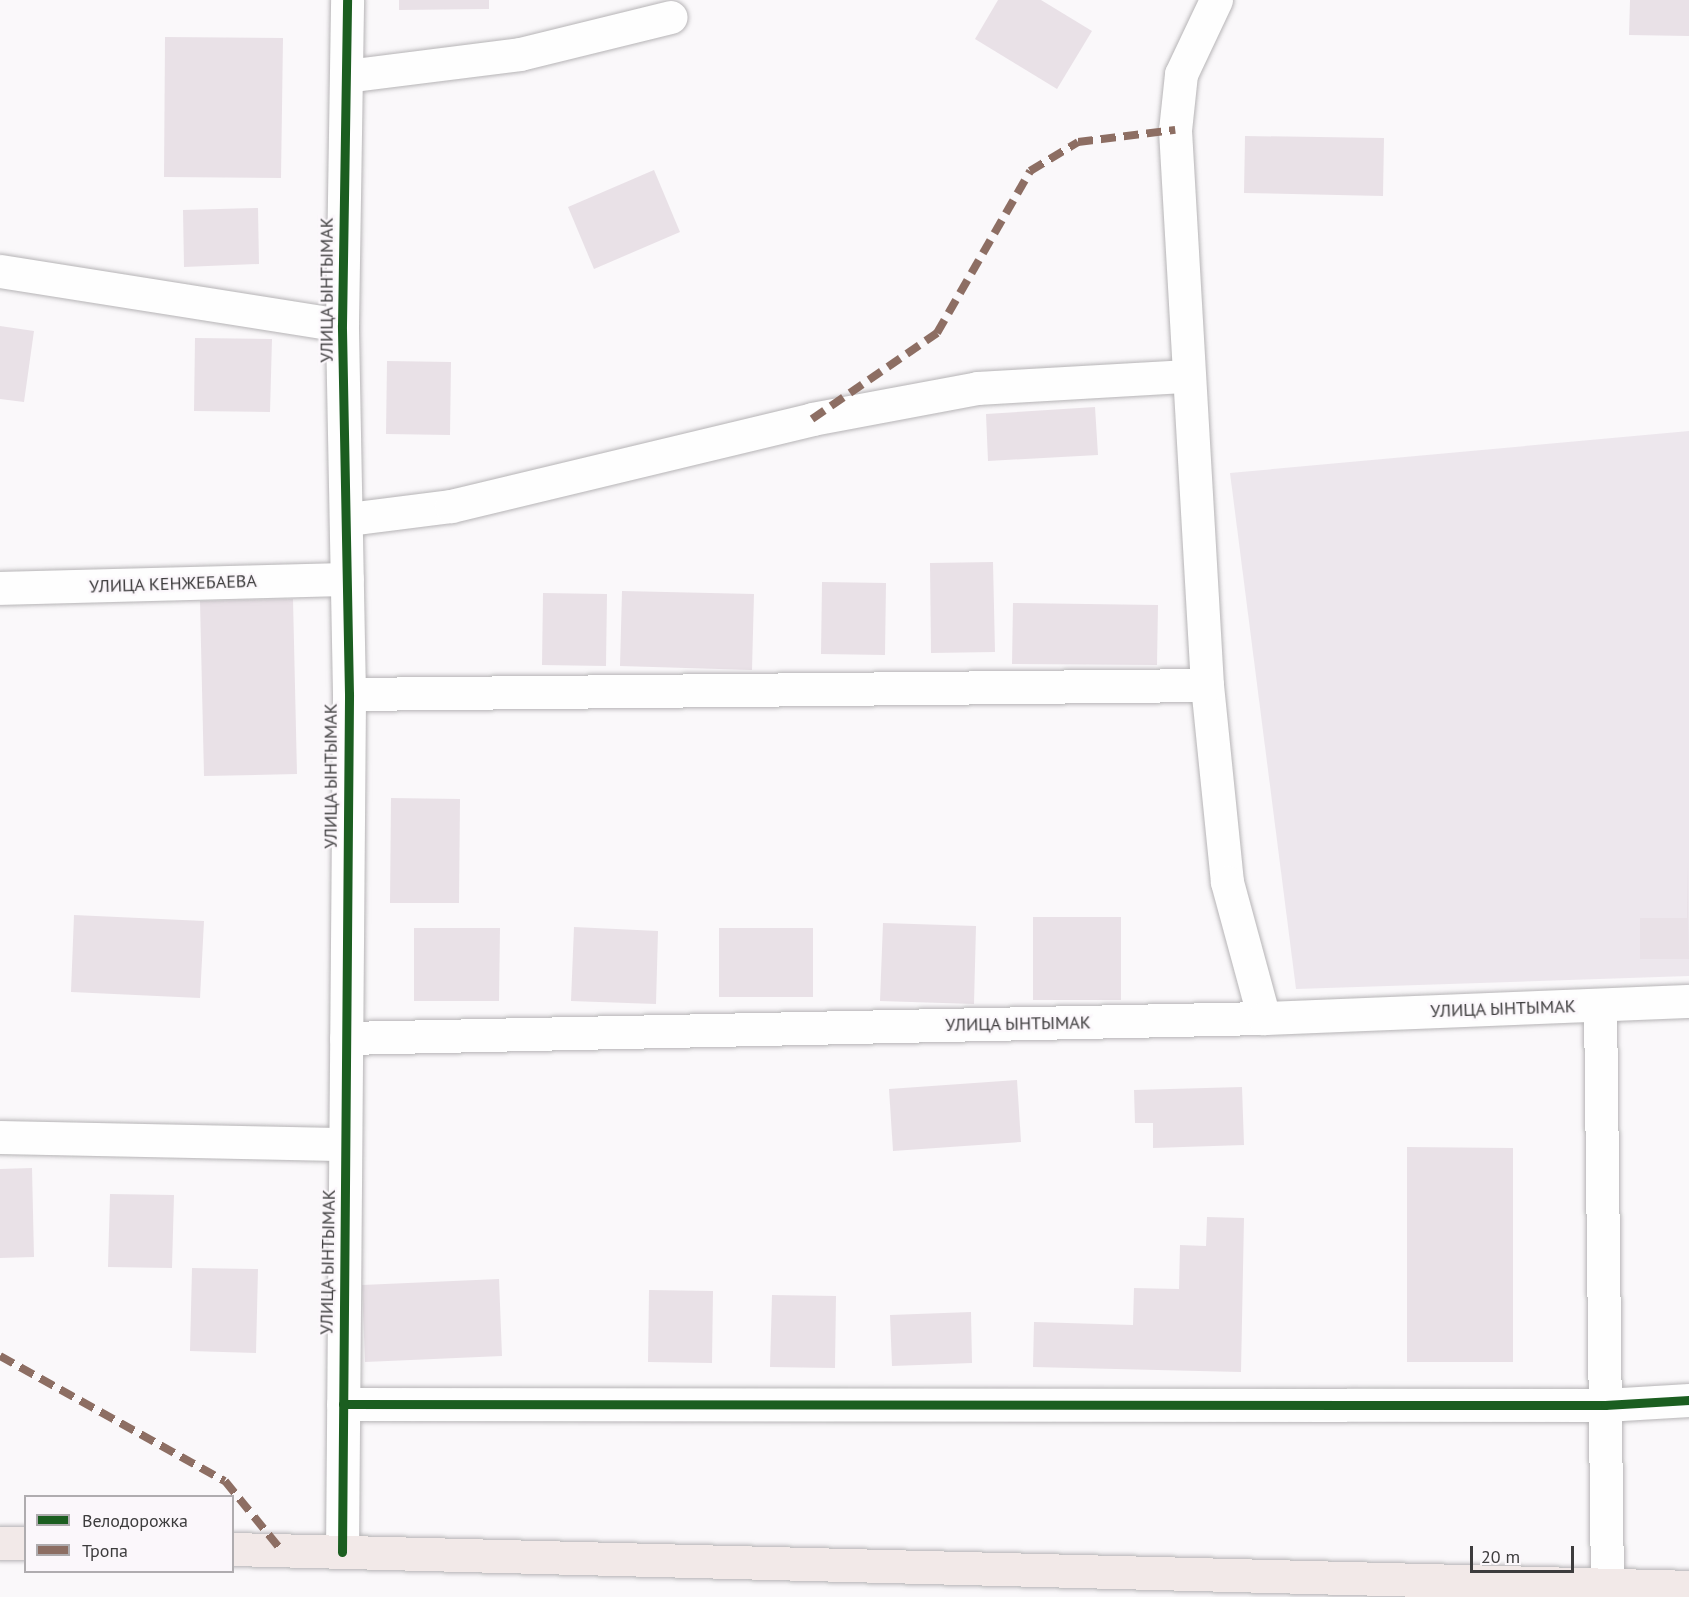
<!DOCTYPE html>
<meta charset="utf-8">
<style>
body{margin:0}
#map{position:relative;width:1689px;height:1597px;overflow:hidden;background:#faf8fa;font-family:"PT Sans",sans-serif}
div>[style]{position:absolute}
.built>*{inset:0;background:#ede7ed}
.building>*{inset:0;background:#e9e1e7}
.roads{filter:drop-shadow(0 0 2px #b6b4b6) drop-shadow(0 0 2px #b6b4b6)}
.minor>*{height:33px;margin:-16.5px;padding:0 16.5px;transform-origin:16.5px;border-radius:16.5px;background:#fefefe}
.major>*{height:33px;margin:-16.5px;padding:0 16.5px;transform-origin:16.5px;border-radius:16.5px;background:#f2e9e8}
.quiet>*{height:8px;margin-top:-4px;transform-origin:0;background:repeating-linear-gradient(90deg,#8d6e63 0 15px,transparent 0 23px)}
.cycleway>*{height:9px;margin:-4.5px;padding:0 4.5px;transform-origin:4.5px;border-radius:4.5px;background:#1b5e20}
span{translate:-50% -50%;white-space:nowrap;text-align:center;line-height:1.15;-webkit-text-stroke:4.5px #fbf7fb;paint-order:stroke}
.street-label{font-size:18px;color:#3d3c3d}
.legend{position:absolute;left:24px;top:1495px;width:210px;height:78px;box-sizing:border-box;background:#fbf7fb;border:2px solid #afacaf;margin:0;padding:8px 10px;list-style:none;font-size:18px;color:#3d3c3d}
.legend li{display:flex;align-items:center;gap:12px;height:30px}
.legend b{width:30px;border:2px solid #afacaf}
.scale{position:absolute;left:1470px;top:1546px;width:104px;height:27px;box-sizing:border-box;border:3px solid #3d3c3d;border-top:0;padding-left:8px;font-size:18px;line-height:21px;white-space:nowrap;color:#3d3c3d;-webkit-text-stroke:4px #fbf7fb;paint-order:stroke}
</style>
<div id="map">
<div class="built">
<div style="clip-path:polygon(1689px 431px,1689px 976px,1296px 989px,1230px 473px)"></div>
</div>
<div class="building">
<div style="clip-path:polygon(399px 0,489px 0,489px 9px,399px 10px)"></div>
<div style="clip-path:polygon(998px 0,1041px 0,1092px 31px,1057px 89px,975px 39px)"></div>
<div style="clip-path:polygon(1630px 0,1689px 0,1689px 36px,1629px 35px)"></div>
<div style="clip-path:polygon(165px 37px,283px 38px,281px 178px,164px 177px)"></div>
<div style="clip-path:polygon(1245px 136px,1384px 138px,1383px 196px,1244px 193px)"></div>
<div style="clip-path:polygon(654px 170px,680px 232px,594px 269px,568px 207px)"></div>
<div style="clip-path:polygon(258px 208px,259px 264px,184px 267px,183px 210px)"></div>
<div style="clip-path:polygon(0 326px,34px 331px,24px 402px,0 399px)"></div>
<div style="clip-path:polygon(195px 338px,272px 339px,270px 412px,194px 411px)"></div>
<div style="clip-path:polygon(387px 361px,451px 362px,450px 435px,386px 434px)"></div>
<div style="clip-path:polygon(1095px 407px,1098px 455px,988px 461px,986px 414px)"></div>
<div style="clip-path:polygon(993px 562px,995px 652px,931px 653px,930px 563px)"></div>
<div style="clip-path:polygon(822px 582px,886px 583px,885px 655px,821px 654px)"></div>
<div style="clip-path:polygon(622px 591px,754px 594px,752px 670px,620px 666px)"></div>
<div style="clip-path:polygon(543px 593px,607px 594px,606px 666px,542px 665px)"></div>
<div style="clip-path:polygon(293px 599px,297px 774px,204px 776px,200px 601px)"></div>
<div style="clip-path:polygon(1013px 603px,1158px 605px,1157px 665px,1012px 664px)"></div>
<div style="clip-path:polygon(391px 798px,460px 799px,459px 903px,390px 903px)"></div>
<div style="clip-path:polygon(1687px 861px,1689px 959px,1640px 959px,1640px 918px,1687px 918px)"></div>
<div style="clip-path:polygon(74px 915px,204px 921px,200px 998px,71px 992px)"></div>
<div style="clip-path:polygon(1033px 917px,1121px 917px,1121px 1000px,1033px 1000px)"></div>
<div style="clip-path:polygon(883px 923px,976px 926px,974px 1004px,880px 1001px)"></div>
<div style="clip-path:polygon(574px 927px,658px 931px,656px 1004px,571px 1001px)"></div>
<div style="clip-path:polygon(414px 928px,500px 928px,499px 1001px,414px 1001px)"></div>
<div style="clip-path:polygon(719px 928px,813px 928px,813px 997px,719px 997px)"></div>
<div style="clip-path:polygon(1017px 1080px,1021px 1142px,893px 1151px,889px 1089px)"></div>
<div style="clip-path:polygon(1242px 1087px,1244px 1145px,1153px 1148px,1153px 1123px,1135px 1123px,1134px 1090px)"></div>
<div style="clip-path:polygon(1407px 1147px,1513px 1148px,1513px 1362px,1407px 1362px)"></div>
<div style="clip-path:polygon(32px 1168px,34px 1257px,0 1258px,0 1169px)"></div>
<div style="clip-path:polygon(110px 1194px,174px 1195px,172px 1268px,108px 1267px)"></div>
<div style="clip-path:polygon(1207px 1217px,1244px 1218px,1241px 1372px,1033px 1367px,1034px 1322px,1133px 1325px,1134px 1288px,1179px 1289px,1180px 1245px,1206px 1246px)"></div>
<div style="clip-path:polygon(192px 1268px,258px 1269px,256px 1353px,190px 1351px)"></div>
<div style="clip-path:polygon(499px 1279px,502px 1356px,365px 1362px,362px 1285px)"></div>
<div style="clip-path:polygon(649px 1290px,713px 1291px,712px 1363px,648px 1362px)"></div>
<div style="clip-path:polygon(772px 1295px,836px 1296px,835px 1368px,770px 1367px)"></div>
<div style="clip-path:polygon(971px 1312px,972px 1363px,892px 1366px,890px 1315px)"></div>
</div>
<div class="roads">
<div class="minor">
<div style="left:1216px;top:0;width:82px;rotate:115.3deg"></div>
<div style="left:1181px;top:74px;width:56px;rotate:96.1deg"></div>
<div style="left:1175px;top:130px;width:556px;rotate:86.7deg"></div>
<div style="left:1207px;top:685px;width:198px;rotate:84.2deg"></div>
<div style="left:1227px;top:882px;width:141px;rotate:74.8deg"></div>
<div style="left:346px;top:76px;width:175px;rotate:-7.2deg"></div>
<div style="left:520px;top:54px;width:155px;rotate:-13.8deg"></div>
<div style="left:0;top:271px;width:346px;rotate:9deg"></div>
<div style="left:348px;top:519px;width:104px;rotate:-7.2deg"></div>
<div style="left:451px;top:506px;width:371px;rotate:-13.5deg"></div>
<div style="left:812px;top:419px;width:168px;rotate:-10.6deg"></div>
<div style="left:977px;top:388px;width:211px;rotate:-3.3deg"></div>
<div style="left:0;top:588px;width:347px;rotate:-1.5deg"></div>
<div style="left:349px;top:694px;width:858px;rotate:-0.6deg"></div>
<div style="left:1600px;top:1005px;width:579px;rotate:89.31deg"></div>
<div style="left:346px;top:1038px;width:918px;rotate:-1.25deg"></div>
<div style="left:1264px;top:1018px;width:425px;rotate:-2.3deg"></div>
<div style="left:0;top:1137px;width:345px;rotate:1.2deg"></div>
<div style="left:343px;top:1404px;width:1262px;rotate:0.05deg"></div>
<div style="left:1605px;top:1405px;width:84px;rotate:-3.4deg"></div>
<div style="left:342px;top:1552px;width:858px;rotate:-89.53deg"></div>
<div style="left:349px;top:694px;width:369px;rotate:-91.1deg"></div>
<div style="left:342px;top:325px;width:325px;rotate:-89.1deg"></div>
</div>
<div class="major">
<div style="left:0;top:1543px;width:26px"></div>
<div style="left:232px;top:1549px;width:1457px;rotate:1.49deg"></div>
</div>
</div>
<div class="quiet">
<div style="left:812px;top:419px;width:152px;rotate:-34.5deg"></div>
<div style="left:937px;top:333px;width:187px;rotate:-60.1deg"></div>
<div style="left:1030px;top:171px;width:56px;rotate:-31.1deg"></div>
<div style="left:1078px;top:142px;width:98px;rotate:-7.1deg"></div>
<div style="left:0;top:1356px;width:257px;rotate:29.1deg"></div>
<div style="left:225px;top:1481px;width:89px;rotate:50.9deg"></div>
</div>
<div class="cycleway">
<div style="left:343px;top:1404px;width:1262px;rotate:0.05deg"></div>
<div style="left:1605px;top:1405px;width:84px;rotate:-3.4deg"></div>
<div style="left:342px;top:1552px;width:858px;rotate:-89.53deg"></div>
<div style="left:349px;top:694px;width:369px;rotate:-91.1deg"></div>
<div style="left:342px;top:325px;width:325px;rotate:-89.1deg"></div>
</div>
<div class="street-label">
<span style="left:327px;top:290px;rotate:-90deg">УЛИЦА ЫНТЫМАК</span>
<span style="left:173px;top:584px;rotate:-2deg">УЛИЦА КЕНЖЕБАЕВА</span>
<span style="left:331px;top:776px;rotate:-90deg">УЛИЦА ЫНТЫМАК</span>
<span style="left:1503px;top:1009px;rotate:-2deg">УЛИЦА ЫНТЫМАК</span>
<span style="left:1018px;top:1024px;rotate:-1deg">УЛИЦА ЫНТЫМАК</span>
<span style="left:328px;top:1262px;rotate:-89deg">УЛИЦА ЫНТЫМАК</span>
</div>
<ul class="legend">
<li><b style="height:8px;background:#1b5e20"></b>Велодорожка</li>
<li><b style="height:8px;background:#8d6e63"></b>Тропа</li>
</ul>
<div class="scale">20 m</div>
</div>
